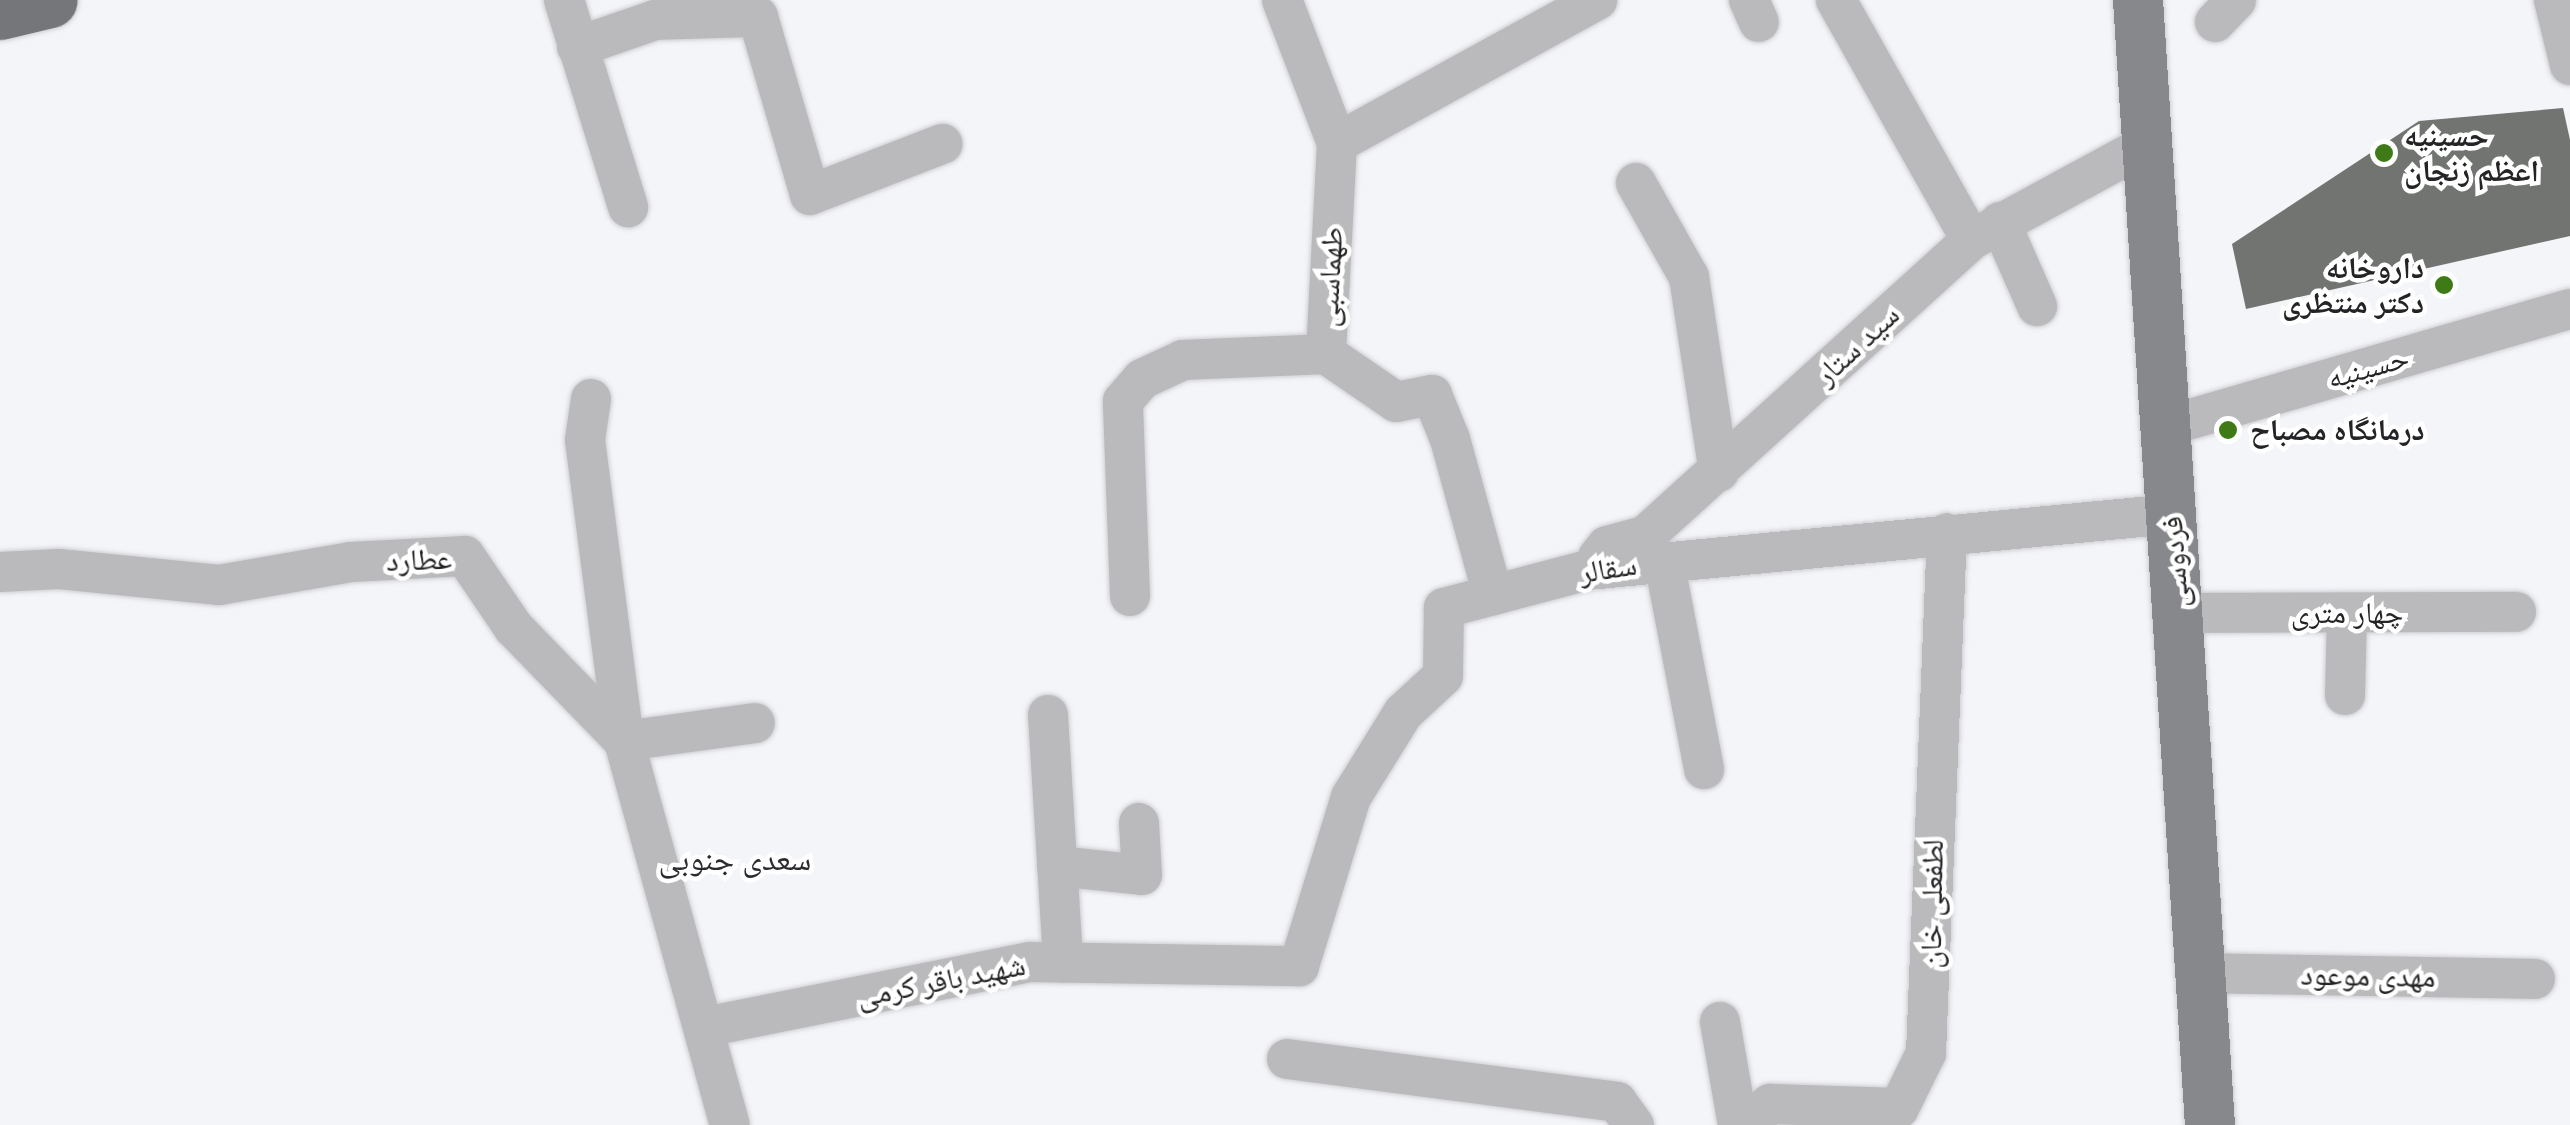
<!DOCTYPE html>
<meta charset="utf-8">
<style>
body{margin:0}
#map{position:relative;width:2570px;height:1125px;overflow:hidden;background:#f4f5f9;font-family:Raleway,"Noto Naskh Arabic",sans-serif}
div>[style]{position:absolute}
.building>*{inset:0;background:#717470}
.roads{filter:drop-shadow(0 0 2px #cfcfd3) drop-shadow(0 0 2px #cfcfd3)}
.minor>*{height:40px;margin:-20px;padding:0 20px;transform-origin:20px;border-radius:20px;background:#bababc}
.major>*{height:50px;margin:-25px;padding:0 25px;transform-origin:25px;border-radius:25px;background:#87888b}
.highway>*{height:55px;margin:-27.5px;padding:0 27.5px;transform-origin:27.5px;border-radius:27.5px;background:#75767a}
.dots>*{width:28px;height:28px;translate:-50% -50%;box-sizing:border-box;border:5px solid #fff;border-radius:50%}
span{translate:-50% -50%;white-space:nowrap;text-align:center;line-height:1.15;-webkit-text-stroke:9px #fff;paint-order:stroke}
.poi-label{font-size:30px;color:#242426;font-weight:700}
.left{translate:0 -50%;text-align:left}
.right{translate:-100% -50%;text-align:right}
.street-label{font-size:30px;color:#242426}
.neighbourhood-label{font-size:32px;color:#2b2c2f}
</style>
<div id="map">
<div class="building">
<div style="clip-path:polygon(2563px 108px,2570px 140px,2570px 236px,2246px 309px,2232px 244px,2419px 121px)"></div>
</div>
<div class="roads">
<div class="minor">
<div style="left:564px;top:0;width:217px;rotate:72.8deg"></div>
<div style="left:1282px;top:0;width:153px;rotate:69deg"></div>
<div style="left:1337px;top:143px;width:211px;rotate:93deg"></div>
<div style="left:1326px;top:354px;width:85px;rotate:34.4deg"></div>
<div style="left:1396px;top:402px;width:37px;rotate:-11deg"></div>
<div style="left:1432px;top:395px;width:48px;rotate:67.8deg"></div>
<div style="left:1450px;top:439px;width:162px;rotate:74.6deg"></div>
<div style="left:1749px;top:0;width:24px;rotate:66deg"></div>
<div style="left:1836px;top:0;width:275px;rotate:60.6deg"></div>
<div style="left:2554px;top:0;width:67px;rotate:76.2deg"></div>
<div style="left:2215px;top:22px;width:30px;rotate:-46deg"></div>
<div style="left:577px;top:47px;width:83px;rotate:-19.1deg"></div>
<div style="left:655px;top:20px;width:103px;rotate:-1.7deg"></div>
<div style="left:758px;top:17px;width:185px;rotate:73.7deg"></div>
<div style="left:810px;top:195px;width:142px;rotate:-21.1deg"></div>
<div style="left:1337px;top:143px;width:297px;rotate:-28.8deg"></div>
<div style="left:1636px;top:183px;width:108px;rotate:60.6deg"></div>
<div style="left:1689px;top:277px;width:197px;rotate:81.3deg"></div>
<div style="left:2000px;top:222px;width:92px;rotate:66.2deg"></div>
<div style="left:591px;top:399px;width:41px;rotate:98.3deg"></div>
<div style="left:585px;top:440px;width:304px;rotate:82.6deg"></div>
<div style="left:624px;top:741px;width:398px;rotate:74.6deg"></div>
<div style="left:2167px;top:426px;width:420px;rotate:-16.2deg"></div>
<div style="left:1598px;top:557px;width:14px;rotate:-51deg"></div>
<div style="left:1607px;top:546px;width:39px;rotate:-15deg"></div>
<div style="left:1645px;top:536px;width:440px;rotate:-42.2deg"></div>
<div style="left:1971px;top:240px;width:201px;rotate:-28.5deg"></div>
<div style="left:1664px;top:561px;width:212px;rotate:79.1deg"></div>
<div style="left:0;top:572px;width:59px;rotate:-2.9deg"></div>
<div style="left:59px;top:569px;width:161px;rotate:5.7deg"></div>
<div style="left:219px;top:585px;width:134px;rotate:-9.9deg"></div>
<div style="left:351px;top:562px;width:114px;rotate:-3deg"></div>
<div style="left:465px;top:556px;width:87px;rotate:55.8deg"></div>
<div style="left:514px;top:628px;width:158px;rotate:45.8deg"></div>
<div style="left:624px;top:741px;width:132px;rotate:-7.8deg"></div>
<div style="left:1130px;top:596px;width:195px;rotate:-92.1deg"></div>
<div style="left:1123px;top:401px;width:29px;rotate:-49deg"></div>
<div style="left:1142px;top:379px;width:45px;rotate:-24.9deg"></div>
<div style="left:1183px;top:360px;width:143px;rotate:-2.4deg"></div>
<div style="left:2179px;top:613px;width:337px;rotate:-0.2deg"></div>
<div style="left:2345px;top:695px;width:82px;rotate:-88.6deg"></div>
<div style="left:1048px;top:715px;width:248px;rotate:86.5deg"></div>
<div style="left:1057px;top:866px;width:85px;rotate:6deg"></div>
<div style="left:1142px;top:875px;width:52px;rotate:-93.3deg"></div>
<div style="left:2201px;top:973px;width:334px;rotate:1deg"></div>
<div style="left:1720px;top:1022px;width:105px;rotate:80.1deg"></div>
<div style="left:705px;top:1027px;width:331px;rotate:-11.3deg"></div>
<div style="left:1030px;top:962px;width:269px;rotate:0.9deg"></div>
<div style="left:1299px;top:966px;width:177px;rotate:-72.9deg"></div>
<div style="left:1351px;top:797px;width:99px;rotate:-58.2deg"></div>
<div style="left:1403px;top:713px;width:54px;rotate:-42.8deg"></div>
<div style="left:1443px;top:676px;width:68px;rotate:-89.2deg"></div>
<div style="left:1444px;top:608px;width:149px;rotate:-14.8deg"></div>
<div style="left:1588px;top:570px;width:587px;rotate:-5.48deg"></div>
<div style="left:1287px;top:1059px;width:333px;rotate:7.4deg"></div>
<div style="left:1617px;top:1102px;width:29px;rotate:54deg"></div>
<div style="left:1745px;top:1125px;width:33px;rotate:-40deg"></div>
<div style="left:1770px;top:1104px;width:129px;rotate:1.8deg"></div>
<div style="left:1899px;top:1108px;width:61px;rotate:-63.9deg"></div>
<div style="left:1926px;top:1053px;width:520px;rotate:-87.69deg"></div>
</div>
<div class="major">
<div style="left:2138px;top:0;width:1127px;rotate:86.34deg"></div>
</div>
<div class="highway">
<div style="left:0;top:12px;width:51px;rotate:-13.5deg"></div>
</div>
</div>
<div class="dots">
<div style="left:2384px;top:153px;background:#3e7a15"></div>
<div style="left:2444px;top:285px;background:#3e7a15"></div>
<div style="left:2228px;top:430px;background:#3e7a15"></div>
</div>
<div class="poi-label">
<span class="left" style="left:2404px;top:153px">حسینیه<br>اعظم زنجان</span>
<span class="right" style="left:2424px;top:285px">داروخانه<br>دکتر منتظری</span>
<span class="left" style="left:2250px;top:430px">درمانگاه مصباح</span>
</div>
<div class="street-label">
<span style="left:1330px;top:277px;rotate:-87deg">طهماسبی</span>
<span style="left:1857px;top:345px;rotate:-43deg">سید ستار</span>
<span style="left:2368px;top:368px;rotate:-16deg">حسینیه</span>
<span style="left:419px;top:560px;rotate:-2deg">عطارد</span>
<span style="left:2175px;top:562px;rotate:-94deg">فردوسی</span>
<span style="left:1608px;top:569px;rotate:-9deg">سقالر</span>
<span style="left:2347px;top:613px">چهار متری</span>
<span style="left:1932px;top:904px;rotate:-89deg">لطفعلی خان</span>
<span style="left:2368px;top:976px;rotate:1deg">مهدی موعود</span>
<span style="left:941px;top:981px;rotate:-11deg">شهید باقر کرمی</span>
</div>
<div class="neighbourhood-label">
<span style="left:735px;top:859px">سعدی جنوبی</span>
</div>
</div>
